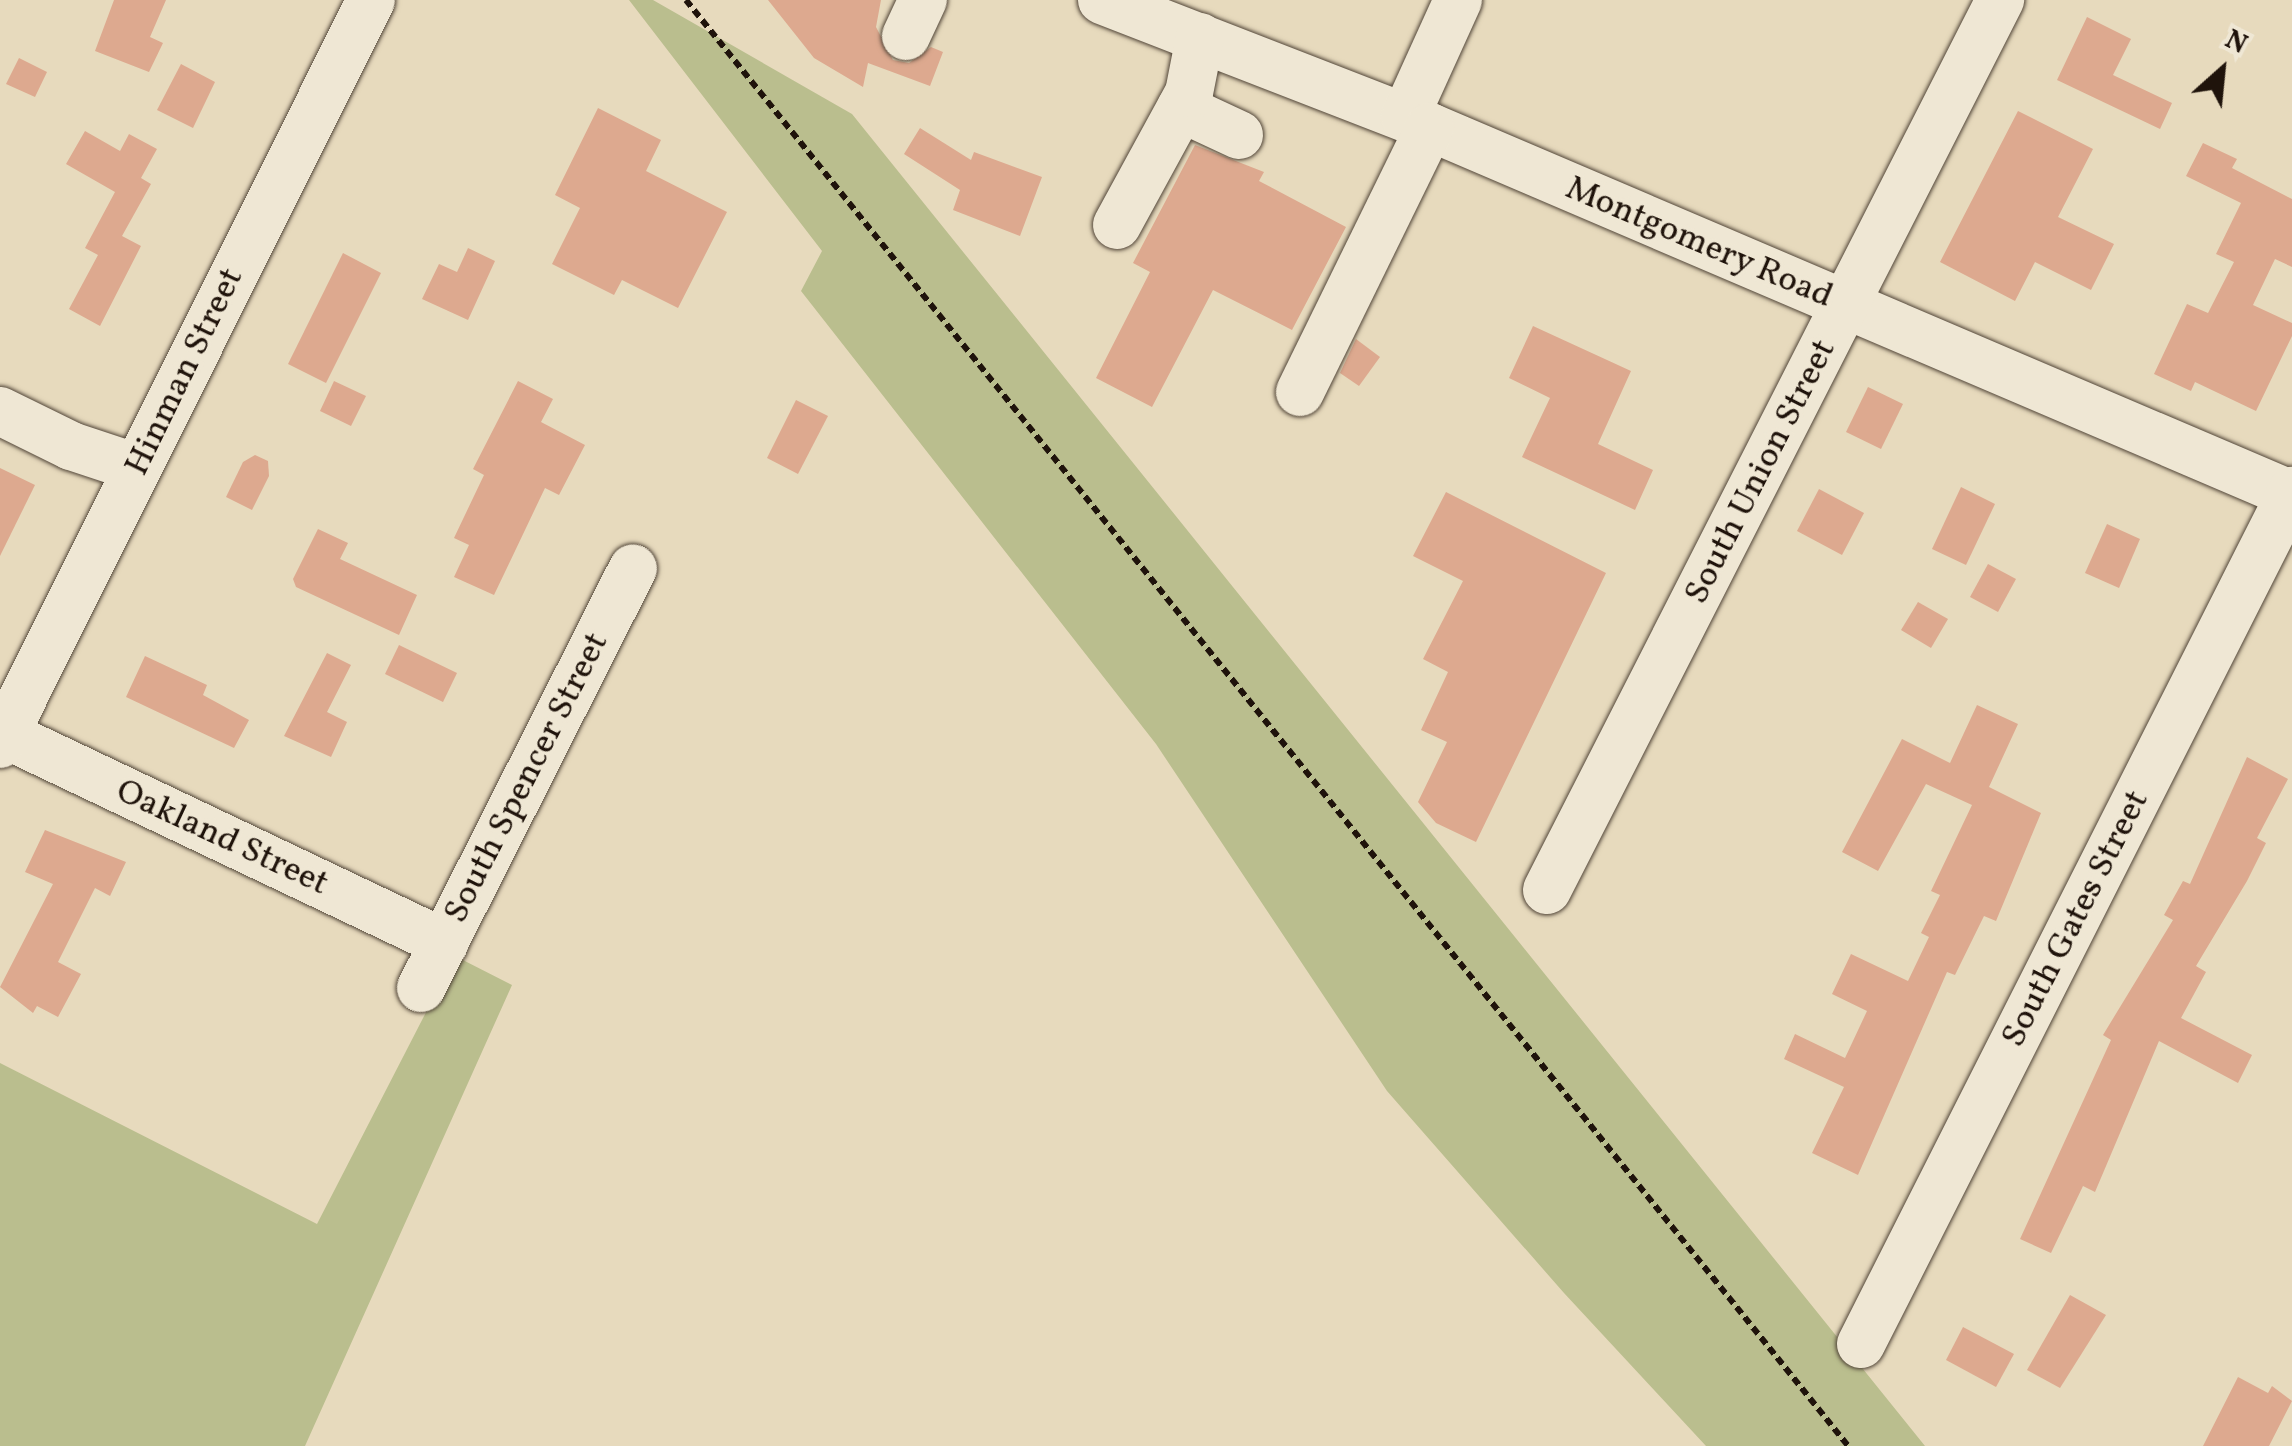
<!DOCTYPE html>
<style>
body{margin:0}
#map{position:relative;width:2292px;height:1446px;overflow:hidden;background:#e7dabd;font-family:Vollkorn,serif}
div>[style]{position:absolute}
.green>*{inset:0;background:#babe8e}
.building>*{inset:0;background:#dda98f}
.path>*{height:6px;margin-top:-3px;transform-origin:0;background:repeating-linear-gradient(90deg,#1f130b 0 8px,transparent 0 13px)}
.roads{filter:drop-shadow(0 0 2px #514538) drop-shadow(0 0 2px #514538)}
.minor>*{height:48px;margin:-24px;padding:0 24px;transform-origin:24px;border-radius:24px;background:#efe7d4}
span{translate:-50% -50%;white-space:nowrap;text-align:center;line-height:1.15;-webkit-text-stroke:8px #efe7d4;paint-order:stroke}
.street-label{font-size:35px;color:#1f130b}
.north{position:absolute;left:2172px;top:20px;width:100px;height:100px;-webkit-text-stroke:8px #efe7d4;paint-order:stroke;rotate:27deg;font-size:28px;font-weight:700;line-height:40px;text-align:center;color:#1f130b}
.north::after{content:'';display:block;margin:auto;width:35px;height:45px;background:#1f130b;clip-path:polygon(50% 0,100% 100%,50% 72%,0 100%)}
</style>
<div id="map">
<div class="green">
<div style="clip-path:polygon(629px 0,653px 0,852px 114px,1925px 1446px,1706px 1446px,1564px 1293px,1387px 1091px,1156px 744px,801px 291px,822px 251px)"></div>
<div style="clip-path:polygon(455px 956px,512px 985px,305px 1446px,0 1446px,0 1063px,317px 1224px)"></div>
</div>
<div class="building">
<div style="clip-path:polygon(114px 0,166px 0,150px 37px,163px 43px,149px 72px,95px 51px)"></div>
<div style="clip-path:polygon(768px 0,881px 0,876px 27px,893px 60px,909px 63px,931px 47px,943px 52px,930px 86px,868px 63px,863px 87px,814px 58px)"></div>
<div style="clip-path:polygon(2087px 17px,2131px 39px,2113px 75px,2172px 103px,2160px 129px,2057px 80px)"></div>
<div style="clip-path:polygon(19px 58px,47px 72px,35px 97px,6px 84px)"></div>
<div style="clip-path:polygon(181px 64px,215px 82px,193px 128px,157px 110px)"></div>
<div style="clip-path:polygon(598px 108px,661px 140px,646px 171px,727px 212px,678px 308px,622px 280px,614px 295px,552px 264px,580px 208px,555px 195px)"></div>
<div style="clip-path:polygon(2018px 111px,2093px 149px,2058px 217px,2114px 244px,2091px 290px,2035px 262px,2015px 301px,1940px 262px)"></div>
<div style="clip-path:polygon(920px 128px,971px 160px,974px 152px,1042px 177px,1020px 236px,953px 210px,960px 190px,904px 154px)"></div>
<div style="clip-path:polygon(85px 131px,120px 151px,129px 134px,157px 149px,141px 178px,151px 184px,122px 236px,141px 246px,100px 326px,69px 309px,98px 255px,85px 248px,115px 192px,66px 164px)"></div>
<div style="clip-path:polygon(2203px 143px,2237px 159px,2232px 168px,2292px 199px,2292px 267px,2275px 259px,2253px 305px,2292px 323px,2292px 336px,2256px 411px,2195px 382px,2191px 391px,2154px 374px,2187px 304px,2208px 313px,2234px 262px,2216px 254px,2241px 203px,2186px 176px)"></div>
<div style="clip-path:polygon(1195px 145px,1264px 172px,1259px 181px,1346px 227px,1292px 330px,1213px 290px,1152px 407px,1096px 378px,1150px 272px,1133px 263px)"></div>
<div style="clip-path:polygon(468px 248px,495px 261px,468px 320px,422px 299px,439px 264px,457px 272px)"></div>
<div style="clip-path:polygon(343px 253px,381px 273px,326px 383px,288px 364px)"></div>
<div style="clip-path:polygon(1533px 326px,1631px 371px,1598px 444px,1653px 470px,1635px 510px,1522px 457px,1550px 398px,1509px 378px)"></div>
<div style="clip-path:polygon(1356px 339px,1380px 357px,1359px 386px,1340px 373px)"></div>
<div style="clip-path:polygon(334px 381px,366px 396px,351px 426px,320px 411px)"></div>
<div style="clip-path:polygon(518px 381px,553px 399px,541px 422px,585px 445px,559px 495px,545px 488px,494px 595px,454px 577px,469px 545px,454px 538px,484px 475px,473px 469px)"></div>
<div style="clip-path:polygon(1868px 387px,1903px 404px,1881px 449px,1846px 432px)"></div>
<div style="clip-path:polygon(796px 400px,828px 416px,798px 474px,767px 458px)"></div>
<div style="clip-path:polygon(255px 455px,268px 461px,269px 476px,252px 510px,226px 497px,243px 462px)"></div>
<div style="clip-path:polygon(0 468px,35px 485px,0 556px)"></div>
<div style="clip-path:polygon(1961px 487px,1995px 504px,1966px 565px,1932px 549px)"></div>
<div style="clip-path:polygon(1819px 489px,1864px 513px,1842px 555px,1797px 531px)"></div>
<div style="clip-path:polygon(1446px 492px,1606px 573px,1476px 842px,1436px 823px,1418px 802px,1447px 742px,1421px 730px,1448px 672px,1423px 659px,1463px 581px,1413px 556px)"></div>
<div style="clip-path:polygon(2107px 524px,2140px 539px,2119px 588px,2085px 573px)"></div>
<div style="clip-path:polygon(318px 529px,348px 543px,340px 559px,417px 595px,399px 635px,296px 587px,293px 579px)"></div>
<div style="clip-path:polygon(1988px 564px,2016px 579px,1998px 612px,1970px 597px)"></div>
<div style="clip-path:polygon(1918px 602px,1948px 619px,1931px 648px,1901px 630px)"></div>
<div style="clip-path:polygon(399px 645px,457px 673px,443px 702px,385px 674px)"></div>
<div style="clip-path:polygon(327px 653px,351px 665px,327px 712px,347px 722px,331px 757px,284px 736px)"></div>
<div style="clip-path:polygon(145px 656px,207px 685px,203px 695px,249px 720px,234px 748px,126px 697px)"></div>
<div style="clip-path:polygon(1977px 705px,2018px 724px,1989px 787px,2041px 813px,1996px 921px,1984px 916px,1955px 975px,1947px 972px,1858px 1175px,1812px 1153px,1844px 1087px,1784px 1059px,1795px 1034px,1845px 1058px,1867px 1011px,1832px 994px,1851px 954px,1908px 981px,1929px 937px,1921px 933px,1940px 895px,1931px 891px,1972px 805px,1926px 784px,1878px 871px,1842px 852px,1902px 739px,1950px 763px)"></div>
<div style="clip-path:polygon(2247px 757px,2288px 779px,2257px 838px,2266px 843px,2247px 881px,2196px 966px,2206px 972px,2181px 1018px,2252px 1055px,2238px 1083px,2159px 1041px,2095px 1192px,2083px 1186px,2051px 1253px,2020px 1239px,2111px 1040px,2103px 1035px,2173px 920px,2164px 915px,2183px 881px,2190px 884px)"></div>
<div style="clip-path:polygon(45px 830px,126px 862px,110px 896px,95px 888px,58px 962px,81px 974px,58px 1017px,37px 1006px,33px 1013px,0 987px,53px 884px,25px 872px)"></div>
<div style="clip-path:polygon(2070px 1295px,2106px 1315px,2060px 1388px,2027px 1370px)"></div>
<div style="clip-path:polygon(1963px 1327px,2014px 1354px,1996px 1387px,1946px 1360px)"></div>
<div style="clip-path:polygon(2238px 1377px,2268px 1393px,2272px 1386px,2292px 1401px,2269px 1446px,2203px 1446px)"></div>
</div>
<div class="path">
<div style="left:686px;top:0;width:1855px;rotate:51.21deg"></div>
</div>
<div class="roads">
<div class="minor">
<div style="left:1102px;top:0;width:352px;rotate:21.2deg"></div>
<div style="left:1430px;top:127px;width:937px;rotate:23.12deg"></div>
<div style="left:906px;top:36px;width:40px;rotate:-65deg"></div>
<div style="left:1181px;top:108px;width:64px;rotate:25deg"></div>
<div style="left:1405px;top:117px;width:128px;rotate:-65.6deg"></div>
<div style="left:1117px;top:225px;width:150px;rotate:-61.4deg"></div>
<div style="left:1189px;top:93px;width:57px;rotate:-78.9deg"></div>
<div style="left:1300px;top:392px;width:295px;rotate:-63.9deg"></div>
<div style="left:0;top:411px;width:79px;rotate:26.2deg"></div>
<div style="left:71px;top:446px;width:70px;rotate:18.4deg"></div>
<div style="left:0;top:732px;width:492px;rotate:25.4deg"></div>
<div style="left:0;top:744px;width:831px;rotate:-63.5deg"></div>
<div style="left:1547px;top:890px;width:999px;rotate:-63.02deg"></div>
<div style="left:421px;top:988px;width:470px;rotate:-63.2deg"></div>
<div style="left:1861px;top:1344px;width:956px;rotate:-63.19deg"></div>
</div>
</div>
<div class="street-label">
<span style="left:1699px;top:243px;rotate:23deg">Montgomery Road</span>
<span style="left:185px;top:372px;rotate:-64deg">Hinman Street</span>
<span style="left:1761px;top:472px;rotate:-63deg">South Union Street</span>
<span style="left:527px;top:778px;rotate:-63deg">South Spencer Street</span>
<span style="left:222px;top:838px;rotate:25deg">Oakland Street</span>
<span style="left:2076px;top:919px;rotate:-63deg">South Gates Street</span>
</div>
<div class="north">N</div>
</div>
